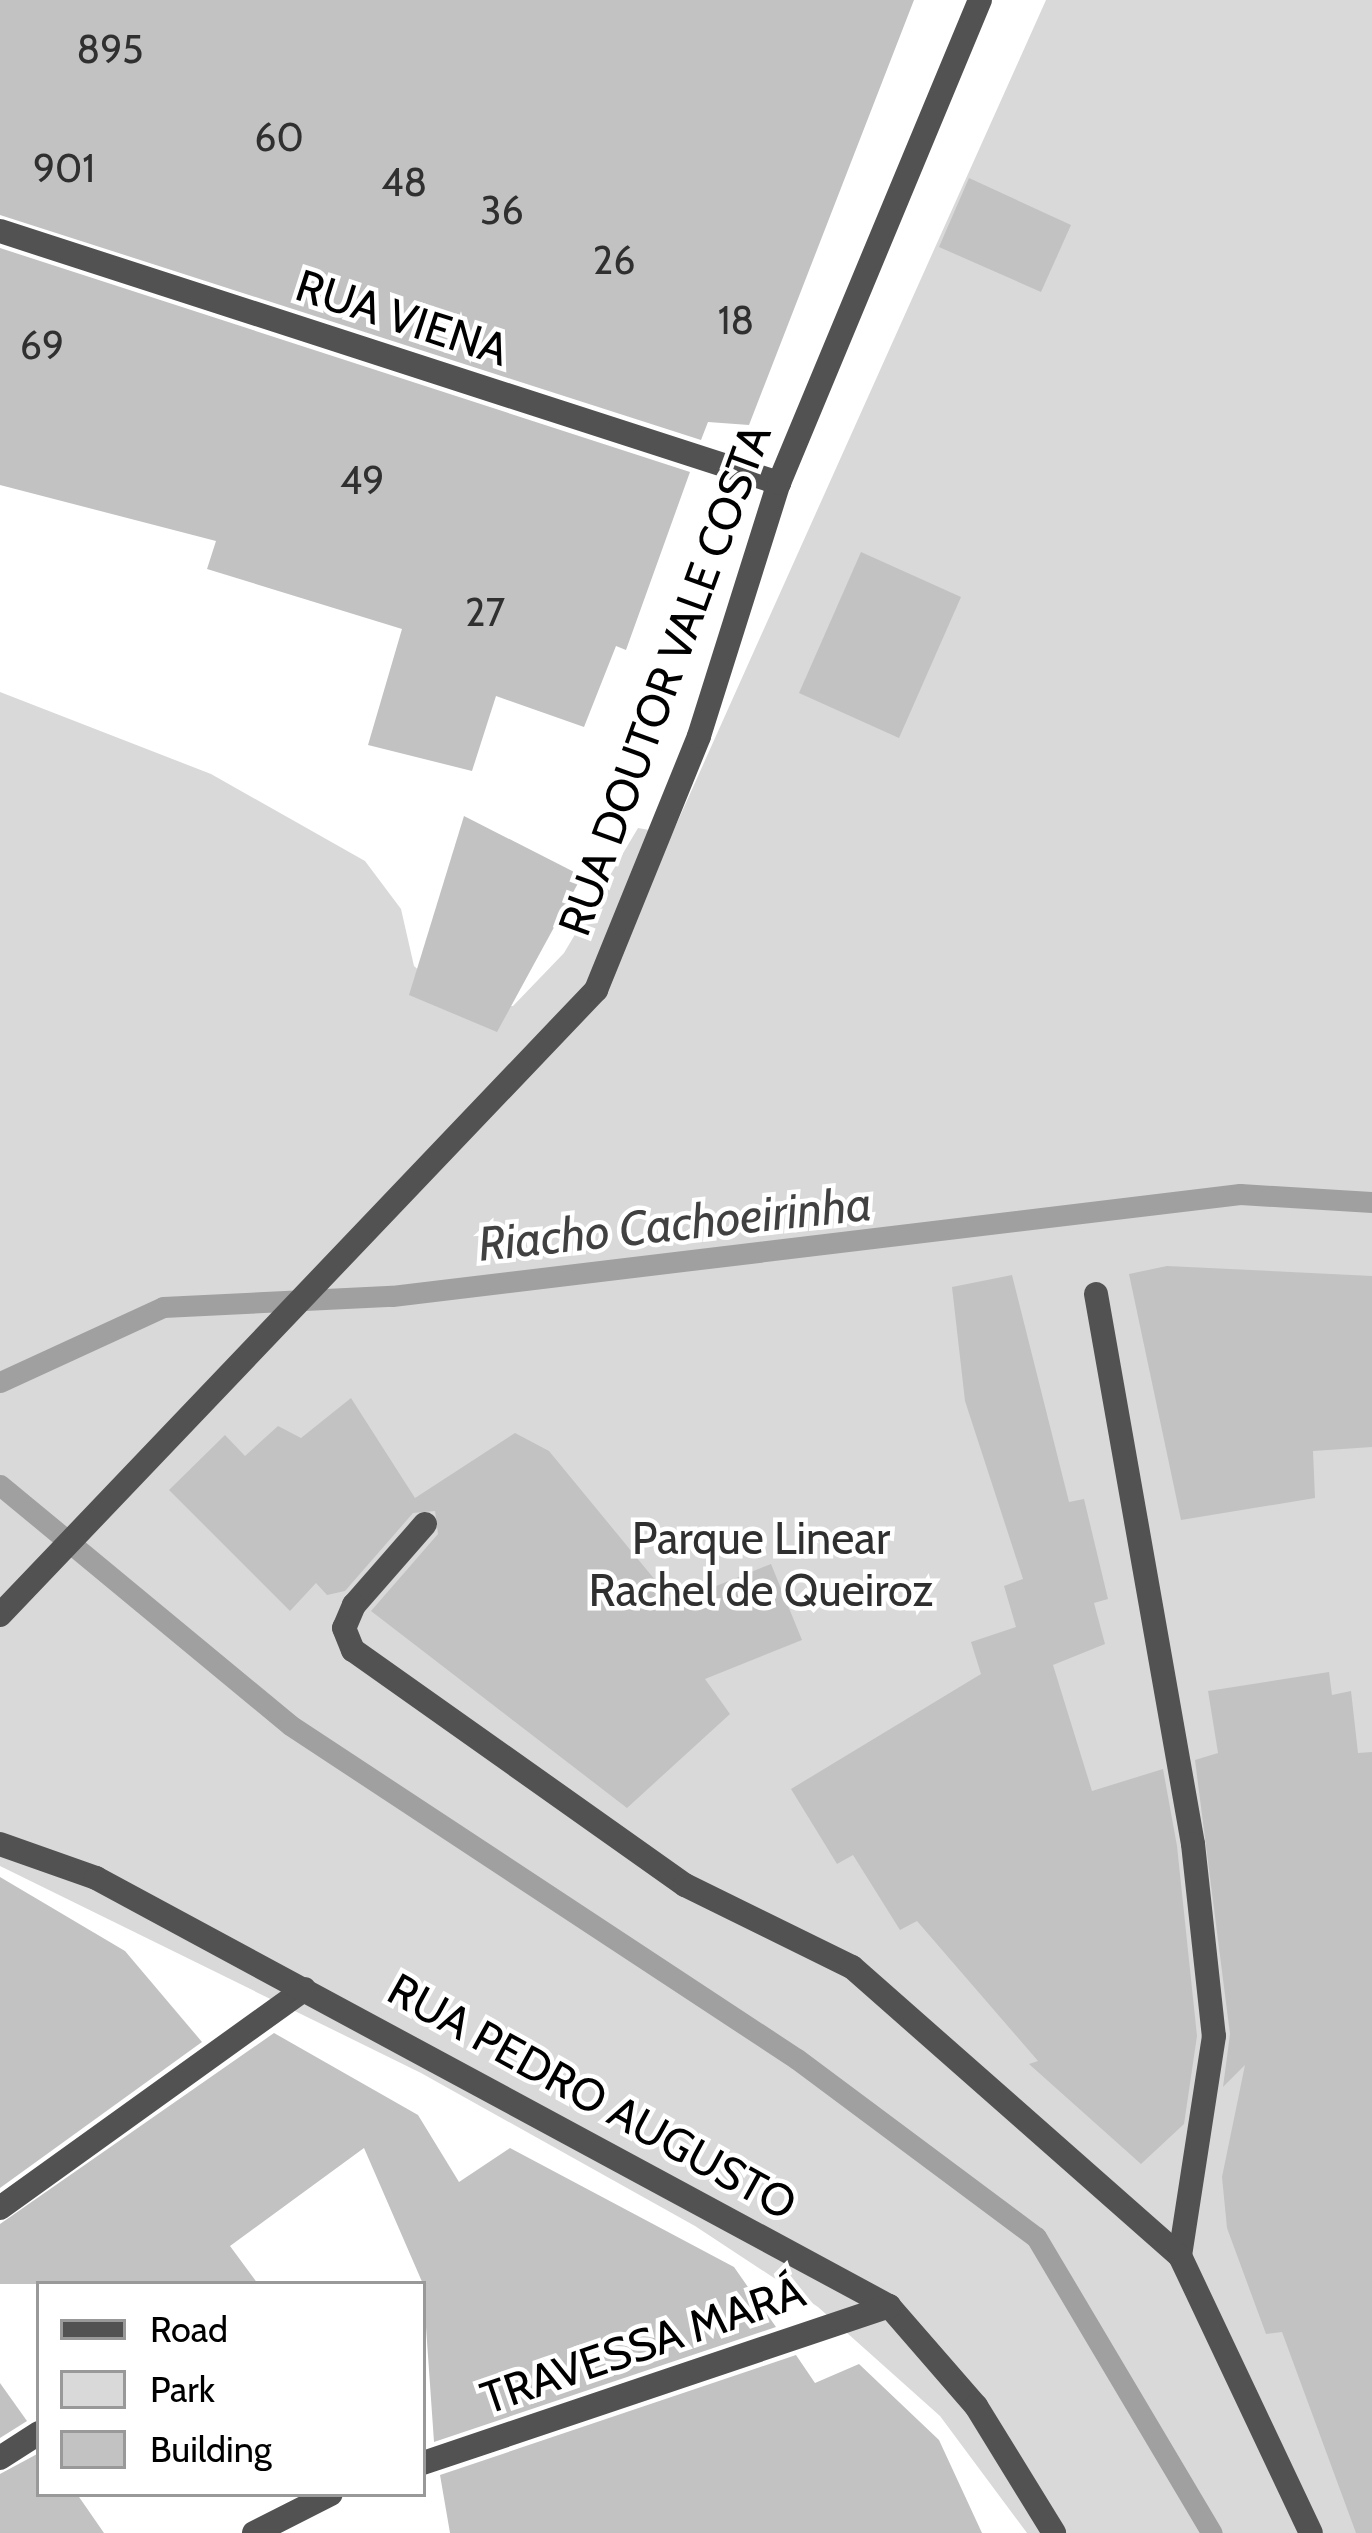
<!DOCTYPE html>
<meta charset="utf-8">
<style>
body{margin:0}
#map{position:relative;width:1372px;height:2533px;overflow:hidden;background:#fff;font-family:Cabin,sans-serif}
div>[style]{position:absolute}
.green>*{inset:0;background:#d9d9d9}
.stream>*{height:21px;margin:-10.5px;padding:0 10.5px;transform-origin:10.5px;border-radius:10.5px;background:#a0a0a0}
.building>*{inset:0;background:#c2c2c2}
.lane>*{height:24px;margin:-12px;padding:0 12px;transform-origin:12px;border-radius:12px;background:#525252}
.street>*{height:24px;margin:-12px;padding:0 12px;transform-origin:12px;border-radius:12px;background:#525252}
span{translate:-50% -50%;white-space:nowrap;text-align:center;line-height:1.15;-webkit-text-stroke:9px #fff;paint-order:stroke}
.number-label{font-size:39px;color:#303030}
.number-label span{-webkit-text-stroke-width:0}
.street-label{font-size:45px;color:#000}
.park-label{font-size:45px;color:#303030}
.water-label{font-size:48px;color:#414141;font-style:italic}
.legend{position:absolute;left:36px;top:2281px;width:390px;height:216px;box-sizing:border-box;background:#fff;border:3px solid #999;margin:0;padding:15px 21px;list-style:none;font-size:36px;color:#000}
.legend li{display:flex;align-items:center;gap:24px;height:60px}
.legend b{width:60px;border:3px solid #999}
</style>
<div id="map">
<div class="green">
<div style="clip-path:polygon(1046px 0,1372px 0,1372px 2533px,1027px 2533px,940px 2416px,818px 2307px,695px 2226px,421px 2073px,0 1866px,0 692px,211px 774px,365px 861px,401px 909px,414px 966px,455px 1002px,513px 1006px,564px 953px,638px 828px,672px 834px)"></div>
</div>
<div class="stream">
<div style="left:0;top:1382px;width:179px;rotate:-24.7deg"></div>
<div style="left:163px;top:1307px;width:229px;rotate:-2.8deg"></div>
<div style="left:392px;top:1296px;width:854px;rotate:-6.86deg"></div>
<div style="left:1240px;top:1194px;width:132px;rotate:3.5deg"></div>
<div style="left:0;top:1485px;width:376px;rotate:39.6deg"></div>
<div style="left:290px;top:1725px;width:607px;rotate:33.38deg"></div>
<div style="left:797px;top:2059px;width:298px;rotate:36.7deg"></div>
<div style="left:1036px;top:2237px;width:344px;rotate:59.3deg"></div>
</div>
<div class="building">
<div style="clip-path:polygon(0 0,914px 0,749px 425px,708px 422px,701px 440px,0 215px)"></div>
<div style="clip-path:polygon(969px 178px,1071px 225px,1041px 292px,939px 247px)"></div>
<div style="clip-path:polygon(0 248px,690px 472px,626px 650px,616px 646px,584px 727px,496px 696px,472px 771px,368px 745px,402px 629px,207px 569px,216px 541px,0 485px)"></div>
<div style="clip-path:polygon(861px 552px,961px 597px,899px 738px,799px 693px)"></div>
<div style="clip-path:polygon(464px 816px,582px 876px,497px 1032px,409px 995px)"></div>
<div style="clip-path:polygon(1167px 1266px,1372px 1276px,1372px 1447px,1313px 1451px,1315px 1498px,1181px 1520px,1129px 1274px)"></div>
<div style="clip-path:polygon(1012px 1275px,1069px 1502px,1084px 1499px,1108px 1599px,1094px 1603px,1105px 1644px,1053px 1665px,1092px 1791px,1163px 1769px,1177px 1846px,1197px 2036px,1184px 2124px,1141px 2164px,1029px 2064px,1038px 2061px,917px 1921px,900px 1930px,853px 1855px,837px 1864px,791px 1789px,981px 1674px,971px 1642px,1016px 1627px,1004px 1586px,1023px 1579px,965px 1401px,952px 1287px)"></div>
<div style="clip-path:polygon(351px 1398px,415px 1498px,515px 1433px,549px 1451px,674px 1603px,771px 1564px,802px 1640px,705px 1679px,730px 1714px,627px 1808px,371px 1611px,438px 1534px,435px 1511px,413px 1513px,345px 1591px,327px 1595px,316px 1583px,290px 1611px,169px 1490px,225px 1435px,245px 1456px,278px 1426px,301px 1438px)"></div>
<div style="clip-path:polygon(1329px 1672px,1332px 1695px,1351px 1691px,1358px 1753px,1372px 1752px,1372px 2533px,1356px 2533px,1282px 2332px,1266px 2334px,1227px 2228px,1222px 2177px,1245px 2065px,1223px 2087px,1230px 2034px,1195px 1760px,1218px 1753px,1208px 1691px)"></div>
<div style="clip-path:polygon(0 1877px,125px 1951px,202px 2042px,0 2188px)"></div>
<div style="clip-path:polygon(274px 2033px,418px 2115px,459px 2182px,510px 2148px,734px 2267px,776px 2327px,434px 2442px,423px 2284px,364px 2148px,230px 2246px,258px 2284px,0 2284px,0 2224px)"></div>
<div style="clip-path:polygon(796px 2355px,815px 2383px,859px 2364px,939px 2440px,982px 2533px,450px 2533px,440px 2475px)"></div>
<div style="clip-path:polygon(0 2383px,27px 2421px,0 2438px)"></div>
<div style="clip-path:polygon(39px 2453px,39px 2494px,77px 2494px,104px 2533px,0 2533px,0 2474px)"></div>
</div>
<div class="lane">
<div style="left:0;top:2208px;width:375px;rotate:-35.7deg"></div>
<div style="left:0;top:2458px;width:46px;rotate:-32.7deg"></div>
</div>
<div class="street">
<div style="left:0;top:231px;width:819px;rotate:17.93deg"></div>
<div style="left:1096px;top:1294px;width:558px;rotate:80deg"></div>
<div style="left:1193px;top:1844px;width:193px;rotate:83.8deg"></div>
<div style="left:1214px;top:2036px;width:223px;rotate:98.8deg"></div>
<div style="left:425px;top:1524px;width:108px;rotate:131.2deg"></div>
<div style="left:354px;top:1605px;width:25px;rotate:113deg"></div>
<div style="left:344px;top:1628px;width:24px;rotate:68deg"></div>
<div style="left:353px;top:1650px;width:407px;rotate:35.3deg"></div>
<div style="left:685px;top:1885px;width:186px;rotate:26.2deg"></div>
<div style="left:852px;top:1967px;width:437px;rotate:41.4deg"></div>
<div style="left:1180px;top:2256px;width:306px;rotate:64.7deg"></div>
<div style="left:0;top:1615px;width:864px;rotate:-46.36deg"></div>
<div style="left:596px;top:990px;width:274px;rotate:-67.9deg"></div>
<div style="left:699px;top:736px;width:265px;rotate:-72.5deg"></div>
<div style="left:779px;top:483px;width:523px;rotate:-67.41deg"></div>
<div style="left:0;top:1844px;width:102px;rotate:19.5deg"></div>
<div style="left:96px;top:1878px;width:901px;rotate:28.36deg"></div>
<div style="left:889px;top:2306px;width:133px;rotate:49deg"></div>
<div style="left:976px;top:2406px;width:149px;rotate:58.4deg"></div>
<div style="left:423px;top:2463px;width:492px;rotate:-18.6deg"></div>
<div style="left:254px;top:2533px;width:86px;rotate:-26.9deg"></div>
</div>
<div class="number-label">
<span style="left:110px;top:49px">895</span>
<span style="left:279px;top:137px">60</span>
<span style="left:64px;top:168px">901</span>
<span style="left:404px;top:182px">48</span>
<span style="left:502px;top:210px">36</span>
<span style="left:614px;top:260px">26</span>
<span style="left:736px;top:320px">18</span>
<span style="left:42px;top:345px">69</span>
<span style="left:362px;top:480px">49</span>
<span style="left:485px;top:612px">27</span>
</div>
<div class="street-label">
<span style="left:402px;top:318px;rotate:18deg">RUA VIENA</span>
<span style="left:665px;top:680px;rotate:-70deg">RUA DOUTOR VALE COSTA</span>
<span style="left:592px;top:2097px;rotate:29deg">RUA PEDRO AUGUSTO</span>
<span style="left:643px;top:2345px;rotate:-19deg">TRAVESSA MARÁ</span>
</div>
<div class="park-label">
<span style="left:761px;top:1565px">Parque Linear<br>Rachel de Queiroz</span>
</div>
<div class="water-label">
<span style="left:675px;top:1224px;rotate:-6deg">Riacho Cachoeirinha</span>
</div>
<ul class="legend">
<li><b style="height:15px;background:#525252"></b>Road</li>
<li><b style="height:33px;background:#d9d9d9"></b>Park</li>
<li><b style="height:33px;background:#c2c2c2"></b>Building</li>
</ul>
</div>
